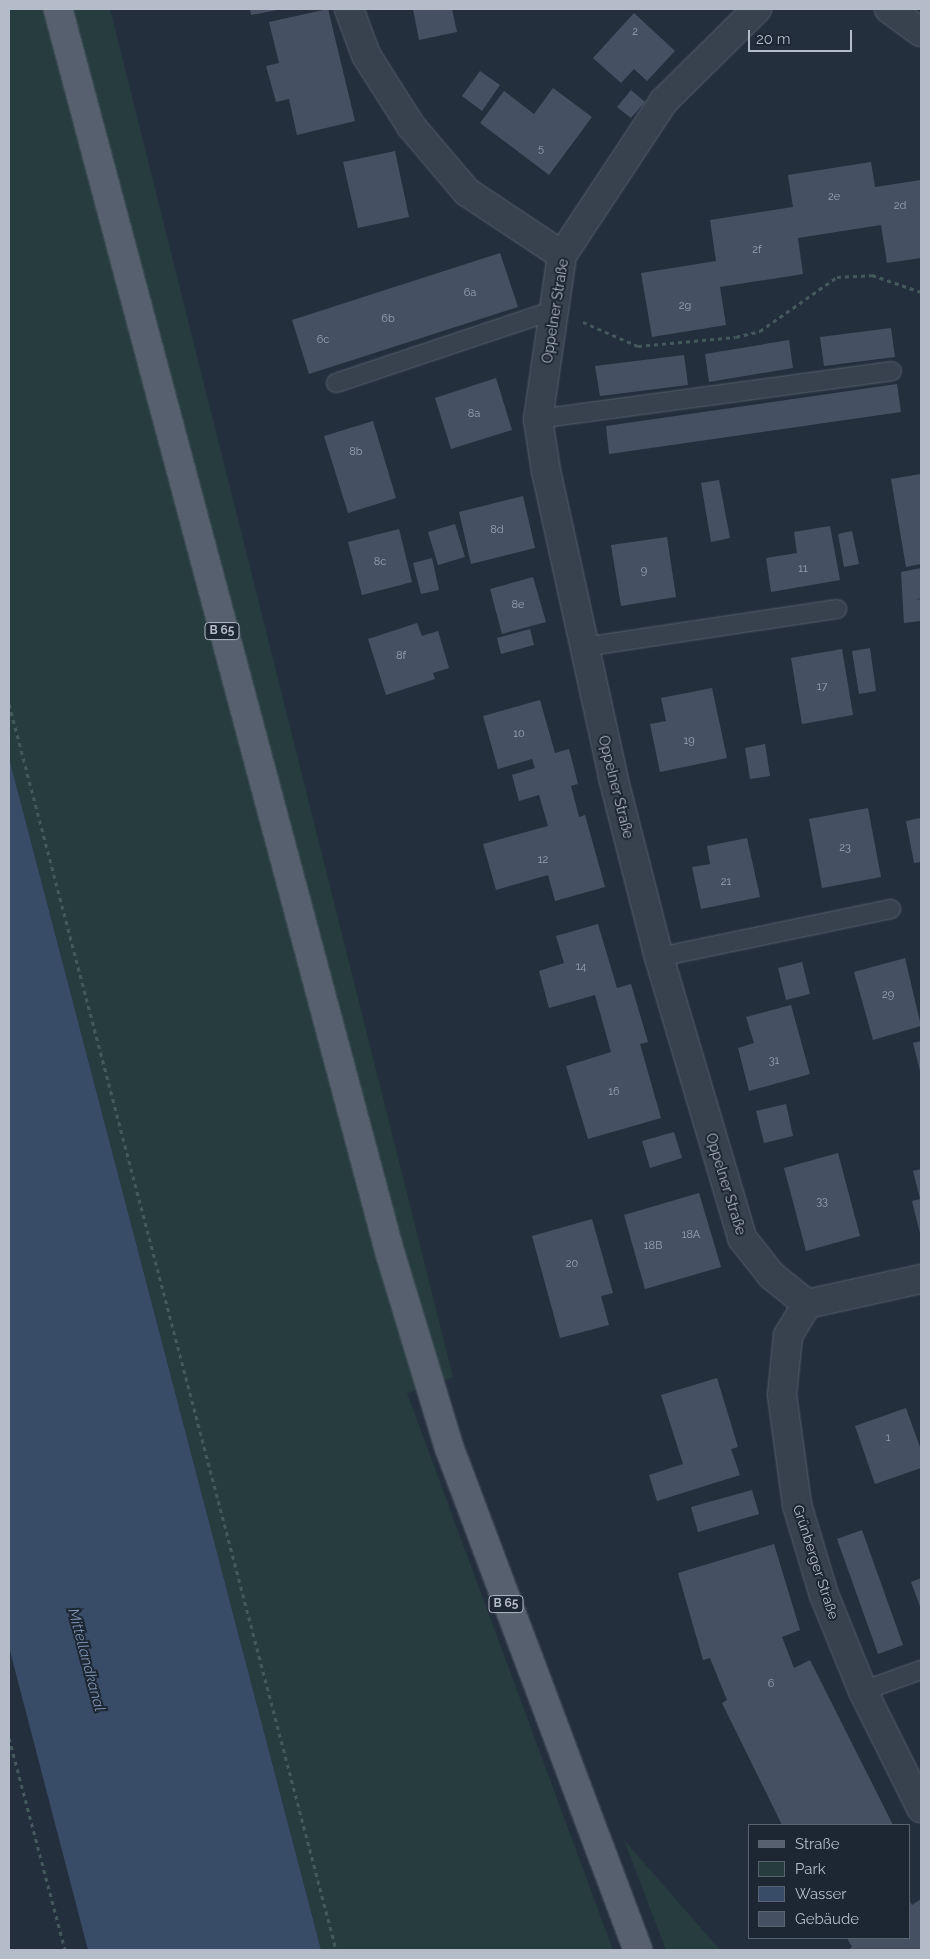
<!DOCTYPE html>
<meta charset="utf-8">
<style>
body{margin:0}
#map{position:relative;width:930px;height:1959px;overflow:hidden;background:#242f3e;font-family:Raleway,sans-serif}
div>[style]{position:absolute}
.green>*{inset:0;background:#263c3f}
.water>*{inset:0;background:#394c67}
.building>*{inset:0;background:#455162}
.path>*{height:3px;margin-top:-1.5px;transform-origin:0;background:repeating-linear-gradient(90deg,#44595c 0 4px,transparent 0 8px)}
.roads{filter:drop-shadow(0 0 1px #565f6c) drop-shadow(0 0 1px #565f6c)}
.lane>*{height:18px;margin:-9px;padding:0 9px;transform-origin:9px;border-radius:9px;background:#38414e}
.street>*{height:28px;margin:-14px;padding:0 14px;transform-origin:14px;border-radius:14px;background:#38414e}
.primary>*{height:28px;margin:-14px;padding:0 14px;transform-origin:14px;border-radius:14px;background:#56606e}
span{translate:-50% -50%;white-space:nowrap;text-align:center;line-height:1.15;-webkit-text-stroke:4px #1d2633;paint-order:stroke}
.number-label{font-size:11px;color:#98a1af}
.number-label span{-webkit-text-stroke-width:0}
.shield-label span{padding:1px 4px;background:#1d2633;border:1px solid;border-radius:4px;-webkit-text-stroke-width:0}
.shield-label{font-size:12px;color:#b4bcc9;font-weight:700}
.street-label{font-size:14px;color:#b4bcc9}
.water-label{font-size:15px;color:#7c92b1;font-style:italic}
.frame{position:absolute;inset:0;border:10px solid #b4bcc9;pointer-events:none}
.legend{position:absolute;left:748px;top:1824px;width:162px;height:115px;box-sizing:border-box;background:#1d2633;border:1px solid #59626f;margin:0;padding:6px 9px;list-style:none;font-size:15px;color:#b4bcc9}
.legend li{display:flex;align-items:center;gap:10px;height:25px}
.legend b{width:25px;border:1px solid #59626f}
.scale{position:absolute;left:748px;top:30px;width:104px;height:22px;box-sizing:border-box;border:2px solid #b4bcc9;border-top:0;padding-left:6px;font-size:15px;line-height:18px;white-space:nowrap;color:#b4bcc9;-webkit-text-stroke:4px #1d2633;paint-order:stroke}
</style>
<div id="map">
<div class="green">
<div style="clip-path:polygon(9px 9px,110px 9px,453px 1377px,407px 1393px,613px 1950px,321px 1950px,9px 758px)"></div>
<div style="clip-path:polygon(624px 1840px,720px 1950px,666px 1950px)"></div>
</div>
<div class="water">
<div style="clip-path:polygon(9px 758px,321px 1950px,88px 1950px,9px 1647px)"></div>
</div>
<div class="building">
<div style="clip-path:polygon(250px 9px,277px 9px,277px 10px,251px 15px)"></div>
<div style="clip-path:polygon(328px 9px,355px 121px,297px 135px,289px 99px,276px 102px,266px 66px,279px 63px,269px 22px)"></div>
<div style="clip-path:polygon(413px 9px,452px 9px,457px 32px,419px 40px)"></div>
<div style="clip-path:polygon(634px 13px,675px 51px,647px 81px,634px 69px,621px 83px,593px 58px)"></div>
<div style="clip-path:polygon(480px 71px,500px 85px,482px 111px,462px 96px)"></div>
<div style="clip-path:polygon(553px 88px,592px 117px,549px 175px,480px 123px,504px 91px,534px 114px)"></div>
<div style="clip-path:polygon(631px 90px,645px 102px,631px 118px,617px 107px)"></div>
<div style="clip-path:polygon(395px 151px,409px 217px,358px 228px,343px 162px)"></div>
<div style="clip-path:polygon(871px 162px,875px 187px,921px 180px,921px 258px,887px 263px,881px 225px,798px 238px,803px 274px,720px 287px,726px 325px,652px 337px,641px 273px,716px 261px,710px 220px,793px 207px,788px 175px)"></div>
<div style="clip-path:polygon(500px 253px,518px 307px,309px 374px,292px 320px)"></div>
<div style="clip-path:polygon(891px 328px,895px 357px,824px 366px,820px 337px)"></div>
<div style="clip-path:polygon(789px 340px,793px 368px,709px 382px,705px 354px)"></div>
<div style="clip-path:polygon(684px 355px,688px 385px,600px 396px,595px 366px)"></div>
<div style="clip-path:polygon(496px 378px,512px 430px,451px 449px,435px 398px)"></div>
<div style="clip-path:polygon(897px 384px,901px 412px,609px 454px,606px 426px)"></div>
<div style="clip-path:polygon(373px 421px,396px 498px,348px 513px,324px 436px)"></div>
<div style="clip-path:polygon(921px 474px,921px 564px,906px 567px,891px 479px)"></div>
<div style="clip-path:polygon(719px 480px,730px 538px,711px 542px,701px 483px)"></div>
<div style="clip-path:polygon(523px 496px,535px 548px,471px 564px,459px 512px)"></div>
<div style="clip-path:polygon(455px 524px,465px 557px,438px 565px,428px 532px)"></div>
<div style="clip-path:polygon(830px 526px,840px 580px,771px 592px,766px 558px,797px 553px,794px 532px)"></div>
<div style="clip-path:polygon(399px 529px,412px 582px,362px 595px,348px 542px)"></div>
<div style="clip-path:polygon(852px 531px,859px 564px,844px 567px,838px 534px)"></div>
<div style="clip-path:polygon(667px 537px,676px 597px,621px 606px,611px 545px)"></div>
<div style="clip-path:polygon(432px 558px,439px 590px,421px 594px,413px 563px)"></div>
<div style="clip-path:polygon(921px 568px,921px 598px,915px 600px,921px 599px,921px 621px,904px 623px,901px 572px)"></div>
<div style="clip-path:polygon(533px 577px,546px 622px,502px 634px,490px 589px)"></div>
<div style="clip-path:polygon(417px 623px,422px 636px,438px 631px,449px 668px,433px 673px,435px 679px,386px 695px,368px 639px)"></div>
<div style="clip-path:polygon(530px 629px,534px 645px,501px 654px,497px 638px)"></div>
<div style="clip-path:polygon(870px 648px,876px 691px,859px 694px,852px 651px)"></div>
<div style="clip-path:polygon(842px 649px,853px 715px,802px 724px,791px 658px)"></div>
<div style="clip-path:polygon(712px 688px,727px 758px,660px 772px,650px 724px,666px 721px,661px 698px)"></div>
<div style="clip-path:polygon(540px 700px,555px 753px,569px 749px,578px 784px,571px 786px,579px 817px,585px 815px,605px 887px,555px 901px,548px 875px,496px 890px,483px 844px,548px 826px,539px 795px,519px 801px,512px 775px,535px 768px,532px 759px,498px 769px,483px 716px)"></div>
<div style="clip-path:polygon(765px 744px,770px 776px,750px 779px,745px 748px)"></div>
<div style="clip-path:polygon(868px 808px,881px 877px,822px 888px,809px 819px)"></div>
<div style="clip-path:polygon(920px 818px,921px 862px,914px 863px,906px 821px)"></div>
<div style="clip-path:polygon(747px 838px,760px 897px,701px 909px,692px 867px,710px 864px,707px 846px)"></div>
<div style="clip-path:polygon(598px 924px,617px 988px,631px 984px,648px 1042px,640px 1044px,661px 1118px,588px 1139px,566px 1066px,611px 1052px,595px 995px,549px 1008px,539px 971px,564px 963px,556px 936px)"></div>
<div style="clip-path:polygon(905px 958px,921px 1026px,873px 1040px,854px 972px)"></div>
<div style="clip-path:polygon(802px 962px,810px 994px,786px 1000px,778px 968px)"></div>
<div style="clip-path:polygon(791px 1005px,810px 1074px,749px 1091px,738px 1048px,754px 1043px,746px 1017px)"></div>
<div style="clip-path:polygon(921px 1041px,921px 1075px,913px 1043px)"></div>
<div style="clip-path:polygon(786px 1104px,793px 1136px,764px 1143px,756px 1111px)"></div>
<div style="clip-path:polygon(674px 1132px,682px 1158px,650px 1168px,642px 1141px)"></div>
<div style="clip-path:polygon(838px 1153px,860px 1236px,806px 1251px,784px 1168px)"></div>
<div style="clip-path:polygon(921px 1169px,921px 1237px,912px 1201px,920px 1199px,913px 1171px)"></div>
<div style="clip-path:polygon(699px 1193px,721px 1267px,645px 1289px,624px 1215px)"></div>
<div style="clip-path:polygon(592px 1219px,613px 1293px,601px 1296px,609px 1325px,560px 1338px,532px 1236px)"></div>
<div style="clip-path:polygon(717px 1378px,738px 1447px,731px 1449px,740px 1475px,657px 1501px,649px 1475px,683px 1464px,661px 1395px)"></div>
<div style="clip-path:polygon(906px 1408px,921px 1450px,921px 1468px,875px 1484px,855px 1426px)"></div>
<div style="clip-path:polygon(752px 1490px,759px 1514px,698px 1532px,691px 1507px)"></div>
<div style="clip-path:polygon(862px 1530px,903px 1645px,878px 1654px,837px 1539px)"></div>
<div style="clip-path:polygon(774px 1544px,800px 1630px,782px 1637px,794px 1668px,810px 1660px,893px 1825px,782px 1825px,722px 1703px,727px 1700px,710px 1658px,703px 1660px,678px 1573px)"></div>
<div style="clip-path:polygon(921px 1578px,921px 1609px,911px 1582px)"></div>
<div style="clip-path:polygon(921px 1899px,921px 1950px,848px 1950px,852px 1947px,847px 1938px,909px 1938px,909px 1900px,912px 1905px)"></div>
</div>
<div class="path">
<div style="left:583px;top:322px;width:60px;rotate:23.6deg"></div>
<div style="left:638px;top:346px;width:98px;rotate:-5.2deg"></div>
<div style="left:736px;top:337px;width:25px;rotate:-14deg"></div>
<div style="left:760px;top:331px;width:94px;rotate:-35deg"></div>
<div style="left:837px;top:277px;width:35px;rotate:-3deg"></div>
<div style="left:872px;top:275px;width:52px;rotate:19.1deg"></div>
<div style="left:9px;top:704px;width:1288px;rotate:75.29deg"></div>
<div style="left:9px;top:1738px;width:219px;rotate:75.2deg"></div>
</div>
<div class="roads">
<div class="lane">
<div style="left:336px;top:383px;width:230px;rotate:-18.5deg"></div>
<div style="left:538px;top:419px;width:357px;rotate:-7.7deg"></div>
<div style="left:583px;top:647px;width:257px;rotate:-8.5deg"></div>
<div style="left:659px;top:957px;width:237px;rotate:-11.7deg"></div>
<div style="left:863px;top:1691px;width:62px;rotate:-19.9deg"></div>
</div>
<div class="street">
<div style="left:349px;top:9px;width:49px;rotate:69.7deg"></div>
<div style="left:366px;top:55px;width:84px;rotate:57.6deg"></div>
<div style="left:411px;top:126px;width:87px;rotate:49.7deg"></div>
<div style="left:467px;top:192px;width:114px;rotate:33.6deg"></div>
<div style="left:757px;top:9px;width:131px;rotate:135.3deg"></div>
<div style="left:664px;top:101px;width:185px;rotate:123.5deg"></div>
<div style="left:562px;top:255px;width:166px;rotate:98.3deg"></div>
<div style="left:538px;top:419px;width:53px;rotate:81.3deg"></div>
<div style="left:546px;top:471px;width:313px;rotate:77.6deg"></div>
<div style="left:613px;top:777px;width:186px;rotate:75.7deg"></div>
<div style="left:659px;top:957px;width:293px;rotate:73.5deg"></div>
<div style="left:742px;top:1238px;width:47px;rotate:51.9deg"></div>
<div style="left:771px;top:1275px;width:46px;rotate:38.9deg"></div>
<div style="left:807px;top:1304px;width:117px;rotate:-12.4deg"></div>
<div style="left:889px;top:9px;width:39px;rotate:36deg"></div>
<div style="left:807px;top:1304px;width:37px;rotate:121deg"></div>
<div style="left:788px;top:1336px;width:59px;rotate:95.8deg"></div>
<div style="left:782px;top:1395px;width:111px;rotate:82.2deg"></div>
<div style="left:797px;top:1505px;width:94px;rotate:73.3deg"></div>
<div style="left:824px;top:1595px;width:104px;rotate:67.9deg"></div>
<div style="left:863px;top:1691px;width:131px;rotate:63.6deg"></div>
</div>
<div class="primary">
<div style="left:58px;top:9px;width:1288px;rotate:75.06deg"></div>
<div style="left:390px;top:1253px;width:203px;rotate:73.1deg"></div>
<div style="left:449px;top:1447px;width:537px;rotate:69.41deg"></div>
</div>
</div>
<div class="number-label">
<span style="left:635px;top:32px">2</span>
<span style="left:541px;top:149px">5</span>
<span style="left:834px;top:197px">2e</span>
<span style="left:900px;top:206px">2d</span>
<span style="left:757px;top:250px">2f</span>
<span style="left:470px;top:293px">6a</span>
<span style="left:685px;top:306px">2g</span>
<span style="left:388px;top:319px">6b</span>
<span style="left:323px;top:340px">6c</span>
<span style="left:474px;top:414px">8a</span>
<span style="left:356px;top:452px">8b</span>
<span style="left:497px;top:530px">8d</span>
<span style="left:380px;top:562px">8c</span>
<span style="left:803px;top:569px">11</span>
<span style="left:644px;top:571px">9</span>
<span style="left:518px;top:605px">8e</span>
<span style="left:401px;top:656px">8f</span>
<span style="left:822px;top:687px">17</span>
<span style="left:519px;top:734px">10</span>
<span style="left:689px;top:741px">19</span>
<span style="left:845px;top:848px">23</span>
<span style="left:543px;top:860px">12</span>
<span style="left:726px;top:882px">21</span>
<span style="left:581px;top:967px">14</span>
<span style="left:888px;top:995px">29</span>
<span style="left:774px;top:1061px">31</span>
<span style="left:614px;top:1092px">16</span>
<span style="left:822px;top:1202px">33</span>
<span style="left:691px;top:1235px">18A</span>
<span style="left:653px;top:1246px">18B</span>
<span style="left:572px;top:1264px">20</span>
<span style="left:888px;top:1438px">1</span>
<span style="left:771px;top:1684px">6</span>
</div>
<div class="shield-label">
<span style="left:222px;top:631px">B 65</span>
<span style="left:506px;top:1604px">B 65</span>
</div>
<div class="street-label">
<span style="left:555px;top:311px;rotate:-81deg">Oppelner Straße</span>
<span style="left:616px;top:787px;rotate:76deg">Oppelner Straße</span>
<span style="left:726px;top:1184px;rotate:73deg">Oppelner Straße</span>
<span style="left:816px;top:1562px;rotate:72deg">Grünberger Straße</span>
</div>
<div class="water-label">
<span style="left:86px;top:1660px;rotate:75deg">Mittellandkanal</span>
</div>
<div class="frame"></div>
<ul class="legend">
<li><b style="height:6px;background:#56606e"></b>Straße</li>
<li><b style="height:14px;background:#263c3f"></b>Park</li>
<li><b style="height:14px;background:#394c67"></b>Wasser</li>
<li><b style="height:14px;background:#455162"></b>Gebäude</li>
</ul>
<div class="scale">20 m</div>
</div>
